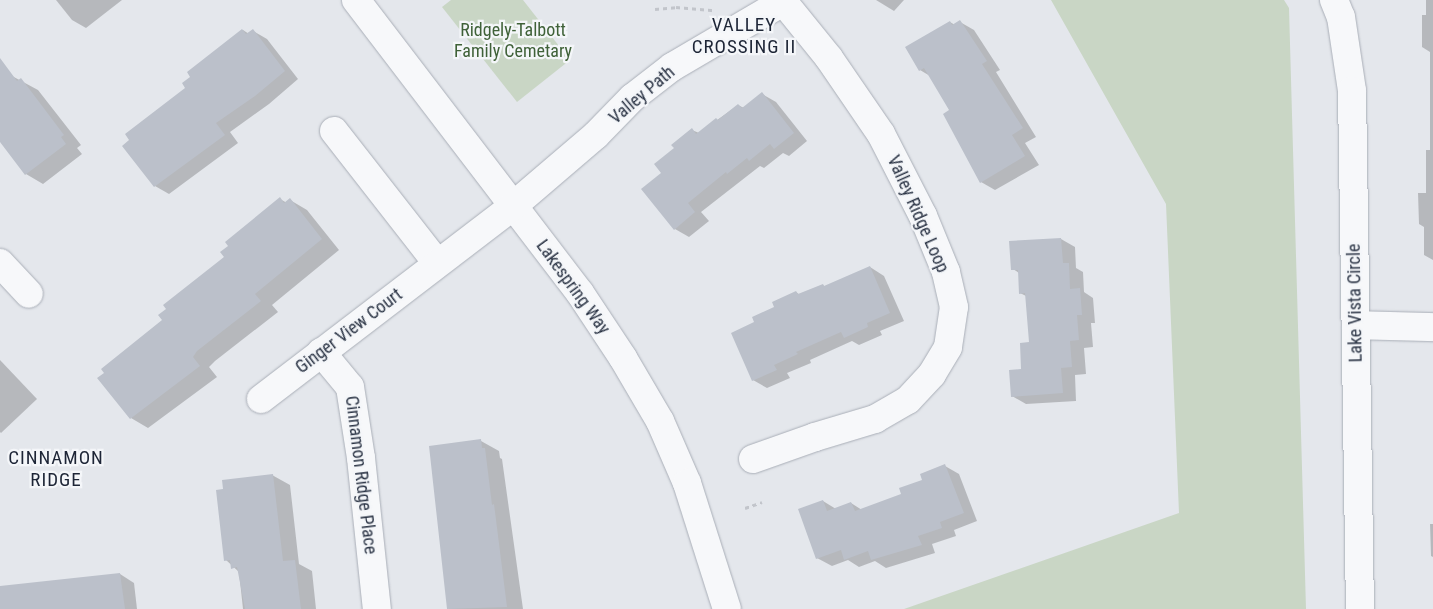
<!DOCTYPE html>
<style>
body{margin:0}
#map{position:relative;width:1433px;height:609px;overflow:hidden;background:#e4e7ec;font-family:"Roboto Condensed",sans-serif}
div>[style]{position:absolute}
.green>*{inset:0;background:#c9d6c5}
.shadow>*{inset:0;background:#0003}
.building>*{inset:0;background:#bbc0ca}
.path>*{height:3px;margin-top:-1.5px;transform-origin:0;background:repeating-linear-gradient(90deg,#c2c5cb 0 4px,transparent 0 8px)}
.roads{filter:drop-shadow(0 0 1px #a9aeb7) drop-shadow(0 0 1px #a9aeb7)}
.minor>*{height:28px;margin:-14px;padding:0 14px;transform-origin:14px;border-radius:14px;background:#f7f8fa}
span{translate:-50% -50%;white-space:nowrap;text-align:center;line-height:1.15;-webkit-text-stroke:4.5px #f4f6f9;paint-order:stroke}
.park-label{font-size:18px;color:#3f6138}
.street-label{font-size:18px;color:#2b3445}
.neighbourhood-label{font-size:19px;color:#1d2536;letter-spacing:1px}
</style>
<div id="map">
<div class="green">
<div style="clip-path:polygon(451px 0,523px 0,570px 60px,517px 102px,442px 7px)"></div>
<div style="clip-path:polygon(1051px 0,1284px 0,1289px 8px,1306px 609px,904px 609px,1179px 513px,1166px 204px)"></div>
</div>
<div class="shadow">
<div style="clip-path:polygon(56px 0,122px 0,86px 28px,72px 20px)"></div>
<div style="clip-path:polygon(876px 0,904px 0,894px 11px)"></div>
<div style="clip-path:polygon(1426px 0,1433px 0,1433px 260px,1424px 255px,1424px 227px,1419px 224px,1418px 193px,1426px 193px,1426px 150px,1430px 150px,1430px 52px,1422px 47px,1422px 15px,1426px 15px)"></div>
<div style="clip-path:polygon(950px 22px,955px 25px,960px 22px,974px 30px,1000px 70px,996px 72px,1036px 137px,1025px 143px,1039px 165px,995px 190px,981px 182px,951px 111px,930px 76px,920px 70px)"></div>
<div style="clip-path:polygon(243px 30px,249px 34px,253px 31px,267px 39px,298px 79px,269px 104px,230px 132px,238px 143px,169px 194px,155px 186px,187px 88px)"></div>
<div style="clip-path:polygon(0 64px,12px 76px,38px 90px,81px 145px,77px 148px,82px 154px,43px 184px,26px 174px,0 141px)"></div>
<div style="clip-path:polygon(762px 94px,776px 102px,807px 141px,789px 156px,783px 153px,764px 168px,760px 166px,701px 212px,709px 221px,689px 237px,675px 229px,663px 173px,676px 148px,692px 130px,699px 133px,738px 105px,744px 108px)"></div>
<div style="clip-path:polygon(280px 199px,287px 203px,290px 200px,307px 210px,339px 250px,272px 305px,278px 312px,215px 361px,209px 367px,217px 377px,148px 428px,131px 418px,164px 320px)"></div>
<div style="clip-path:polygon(1061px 239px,1075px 247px,1076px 268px,1083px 272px,1084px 292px,1093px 298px,1095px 323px,1091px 323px,1093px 347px,1084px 348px,1086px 374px,1075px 375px,1076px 401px,1026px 404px,1012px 396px,1030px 344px,1026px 296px,1020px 293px,1019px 273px,1013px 269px)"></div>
<div style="clip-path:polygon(870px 267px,884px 276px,904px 321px,880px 331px,882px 335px,859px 345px,852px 341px,810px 360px,811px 363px,787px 373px,790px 378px,767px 388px,753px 380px,756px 323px,796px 292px,800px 295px,823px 285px,825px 287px)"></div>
<div style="clip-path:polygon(0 360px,37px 399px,1px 433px,0 432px)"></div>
<div style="clip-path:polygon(481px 441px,499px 451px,500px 458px,502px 459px,523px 609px,449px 609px,430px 447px)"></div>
<div style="clip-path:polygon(945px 466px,959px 474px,977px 521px,954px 530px,956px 536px,932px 544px,935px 553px,886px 568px,875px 561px,859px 567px,848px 560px,832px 566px,817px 558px,823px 501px,836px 509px,851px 503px,862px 510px,903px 495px)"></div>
<div style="clip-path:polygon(272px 475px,290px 485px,299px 564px,312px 571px,316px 609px,243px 609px,239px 572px,226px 560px)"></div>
<div style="clip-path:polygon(1430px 524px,1433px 524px,1433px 557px,1431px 556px)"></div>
<div style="clip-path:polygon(120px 574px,134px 583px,137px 609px,0 609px,0 587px)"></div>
</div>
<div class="building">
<div style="clip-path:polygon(960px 20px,987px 61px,982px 64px,1023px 128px,1012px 135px,1025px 156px,980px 183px,943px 114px,949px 110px,924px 68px,919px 71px,905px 47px,950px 21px,952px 25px)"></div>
<div style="clip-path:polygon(242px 29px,246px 34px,253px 29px,285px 71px,255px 96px,216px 123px,225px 135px,154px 187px,122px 146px,129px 140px,125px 134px,185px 88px,182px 83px,190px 77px,187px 72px)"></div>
<div style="clip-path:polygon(0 58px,17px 81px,21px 78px,64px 135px,61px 137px,66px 144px,25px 175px,0 142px)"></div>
<div style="clip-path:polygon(762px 92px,794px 133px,774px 149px,770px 144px,749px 161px,747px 158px,727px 174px,726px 172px,688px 203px,695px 212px,674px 230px,641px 189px,661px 173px,654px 164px,674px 148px,671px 145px,692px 128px,696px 134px,716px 118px,718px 120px,738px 104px,742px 108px)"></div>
<div style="clip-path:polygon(280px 197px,284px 203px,290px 198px,322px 239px,255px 294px,261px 301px,197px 351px,193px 357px,200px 366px,130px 419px,97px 378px,104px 373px,101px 369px,162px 320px,158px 315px,166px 309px,163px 305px,224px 257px,220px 252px,228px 246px,225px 242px)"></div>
<div style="clip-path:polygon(1061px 238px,1063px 263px,1069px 263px,1070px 289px,1080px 288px,1082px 315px,1077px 315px,1079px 340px,1070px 341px,1072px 367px,1061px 368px,1063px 393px,1011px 397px,1009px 370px,1021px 369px,1020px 343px,1029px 342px,1025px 293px,1019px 294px,1018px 270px,1011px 270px,1009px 241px)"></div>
<div style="clip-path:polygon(870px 266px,890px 313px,867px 323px,868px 327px,844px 338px,841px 332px,796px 352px,798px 354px,774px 365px,777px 370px,752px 381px,731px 333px,754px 322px,752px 317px,774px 307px,772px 302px,796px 291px,798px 294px,823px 284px,824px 286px)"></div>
<div style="clip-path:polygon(481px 439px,482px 448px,485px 448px,492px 505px,494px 504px,507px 607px,447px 609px,429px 446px)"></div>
<div style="clip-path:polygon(945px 464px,964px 513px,940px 522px,942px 528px,918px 536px,922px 545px,871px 560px,868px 551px,844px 560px,841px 550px,816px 559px,798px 509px,823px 500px,827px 511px,851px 502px,855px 511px,901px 494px,899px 488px,922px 480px,920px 474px)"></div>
<div style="clip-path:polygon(273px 474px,283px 561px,295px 560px,301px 609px,245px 609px,237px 567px,231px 569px,230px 560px,224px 561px,216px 490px,223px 489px,222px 480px)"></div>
<div style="clip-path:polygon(120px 573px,125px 609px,0 609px,0 586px)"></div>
</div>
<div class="path">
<div style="left:655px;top:9px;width:21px;rotate:-5deg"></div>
<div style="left:676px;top:7px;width:38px;rotate:5deg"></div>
<div style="left:745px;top:508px;width:18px;rotate:-19deg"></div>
</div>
<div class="roads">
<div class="minor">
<div style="left:356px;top:0;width:369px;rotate:52.6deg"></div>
<div style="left:580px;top:293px;width:78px;rotate:56.5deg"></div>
<div style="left:623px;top:358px;width:73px;rotate:59.6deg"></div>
<div style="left:660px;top:421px;width:68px;rotate:66.5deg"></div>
<div style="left:687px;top:483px;width:132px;rotate:72.4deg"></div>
<div style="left:1334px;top:0;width:18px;rotate:68deg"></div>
<div style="left:1341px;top:17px;width:75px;rotate:81.5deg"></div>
<div style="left:1352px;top:91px;width:518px;rotate:89.12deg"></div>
<div style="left:334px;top:131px;width:167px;rotate:52deg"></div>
<div style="left:0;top:263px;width:42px;rotate:46.9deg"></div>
<div style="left:1356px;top:325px;width:77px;rotate:1.5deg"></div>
<div style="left:321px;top:352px;width:45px;rotate:50.4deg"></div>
<div style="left:350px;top:387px;width:72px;rotate:81.2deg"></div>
<div style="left:361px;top:458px;width:152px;rotate:84deg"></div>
<div style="left:261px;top:399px;width:317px;rotate:-37.4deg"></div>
<div style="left:513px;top:206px;width:109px;rotate:-40.5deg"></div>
<div style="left:596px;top:135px;width:52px;rotate:-45.8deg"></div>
<div style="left:632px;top:98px;width:51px;rotate:-37.8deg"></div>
<div style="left:672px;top:67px;width:129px;rotate:-30.4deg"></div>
<div style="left:753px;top:459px;width:66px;rotate:-19.5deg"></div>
<div style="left:815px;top:437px;width:63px;rotate:-16.7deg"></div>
<div style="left:875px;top:419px;width:38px;rotate:-30deg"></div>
<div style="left:908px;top:400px;width:35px;rotate:-47deg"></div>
<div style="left:932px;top:374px;width:31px;rotate:-59deg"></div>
<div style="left:948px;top:347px;width:40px;rotate:-81.5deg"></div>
<div style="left:954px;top:307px;width:36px;rotate:-103deg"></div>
<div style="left:946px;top:272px;width:61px;rotate:-112.3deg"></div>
<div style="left:923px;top:216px;width:92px;rotate:-117.1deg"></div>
<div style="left:881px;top:134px;width:92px;rotate:-124.4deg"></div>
<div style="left:829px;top:58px;width:75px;rotate:-129deg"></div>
</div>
</div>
<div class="park-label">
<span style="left:513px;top:41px">Ridgely-Talbott<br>Family Cemetary</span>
</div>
<div class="street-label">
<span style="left:642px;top:95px;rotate:-40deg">Valley Path</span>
<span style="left:918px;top:214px;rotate:66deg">Valley Ridge Loop</span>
<span style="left:573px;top:287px;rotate:54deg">Lakespring Way</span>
<span style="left:1355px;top:303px;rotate:-91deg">Lake Vista Circle</span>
<span style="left:349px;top:331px;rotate:-37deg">Ginger View Court</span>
<span style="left:361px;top:475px;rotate:83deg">Cinnamon Ridge Place</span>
</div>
<div class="neighbourhood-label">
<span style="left:744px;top:36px">VALLEY<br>CROSSING II</span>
<span style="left:56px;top:469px">CINNAMON<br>RIDGE</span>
</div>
</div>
